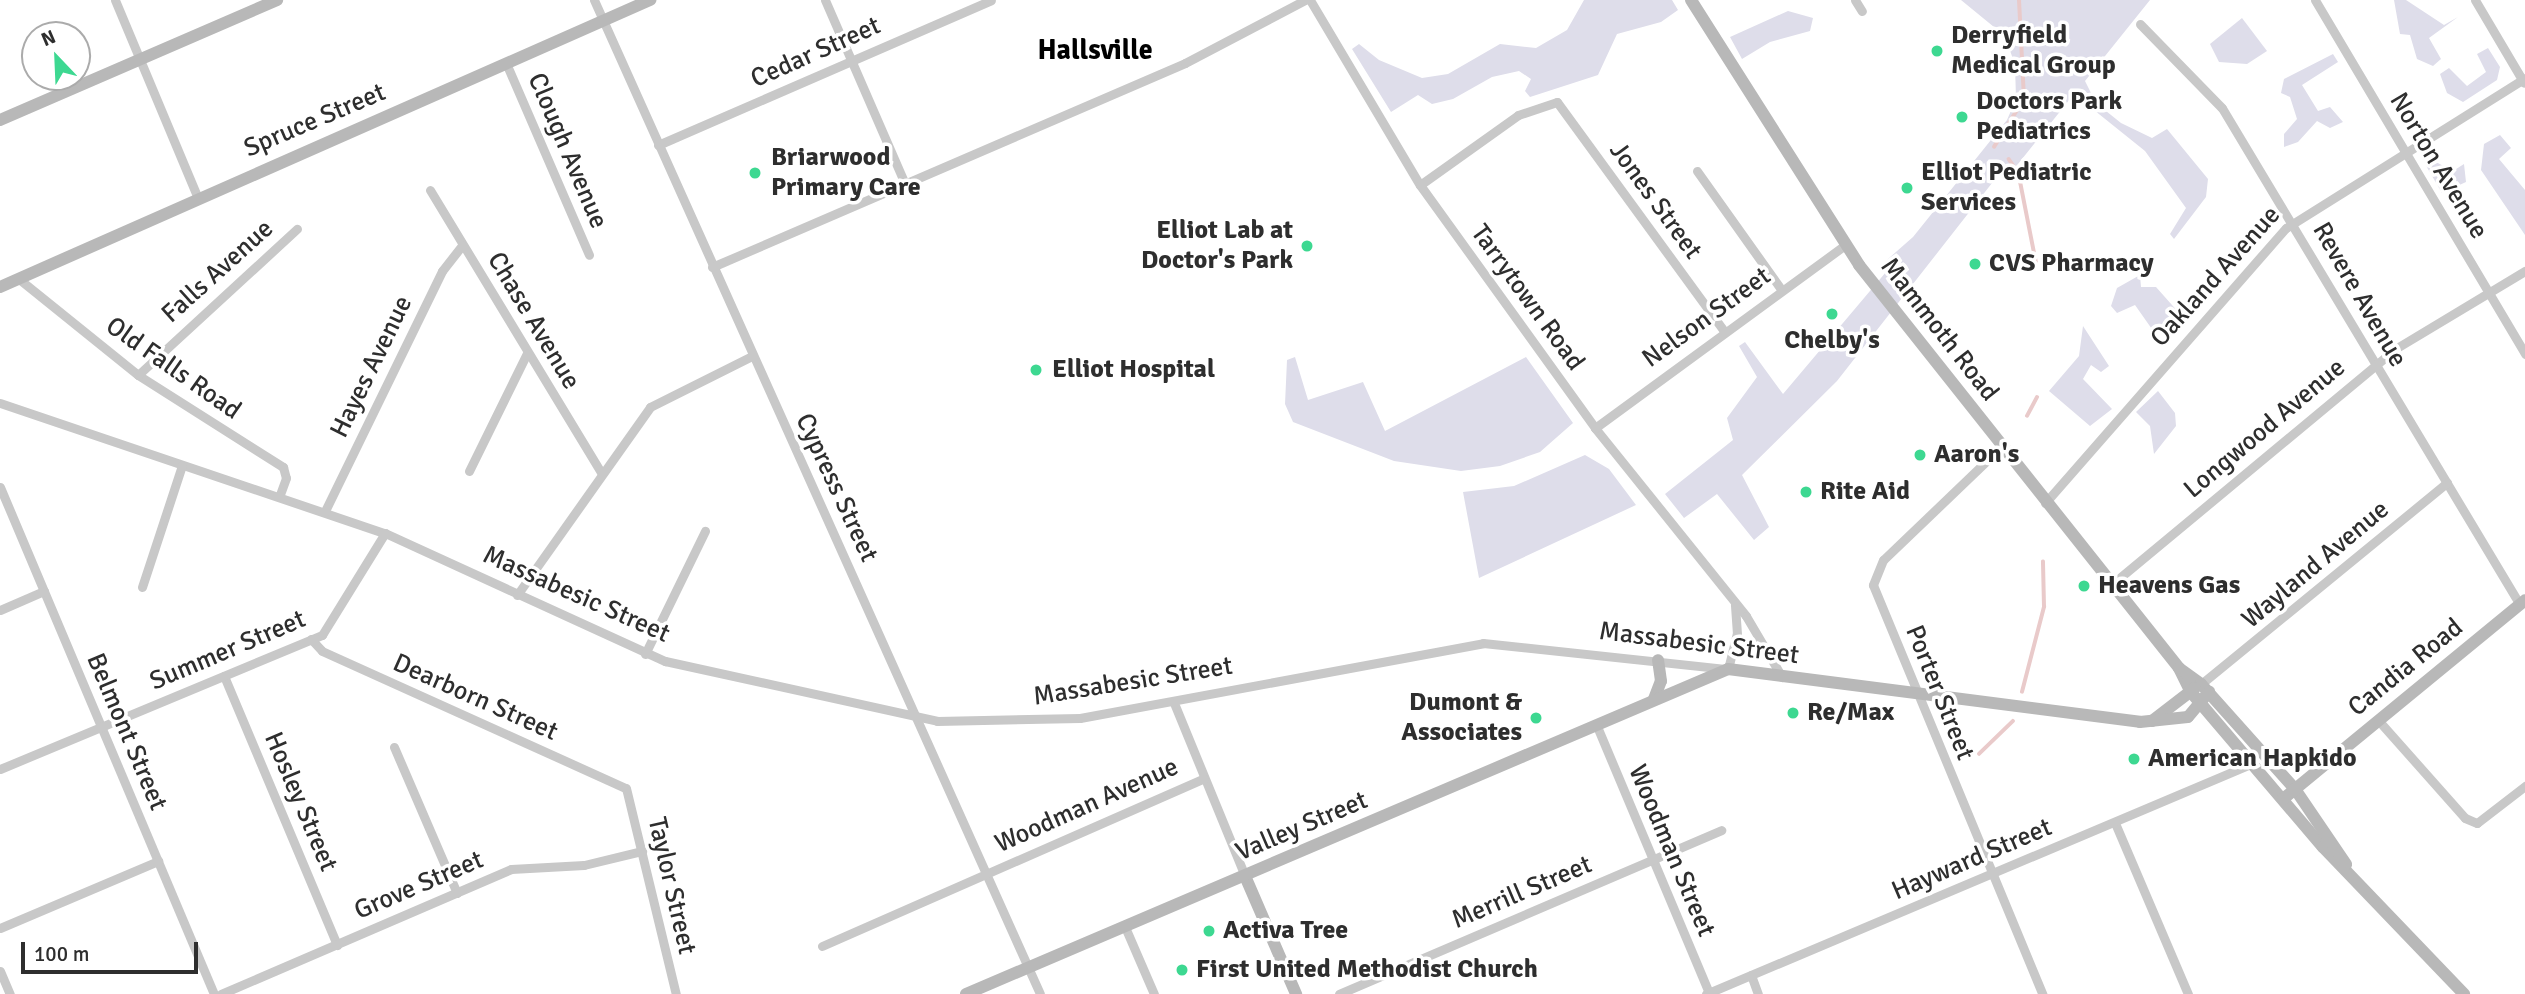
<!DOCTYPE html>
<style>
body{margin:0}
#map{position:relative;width:2525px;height:994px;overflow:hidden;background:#fff;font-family:Signika,sans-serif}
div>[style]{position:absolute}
.green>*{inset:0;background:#deddea}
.stream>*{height:3.5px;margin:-1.75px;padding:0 1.75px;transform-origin:1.75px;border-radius:1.75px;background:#e9caca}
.street>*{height:9px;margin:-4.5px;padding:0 4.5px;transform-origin:4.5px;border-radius:4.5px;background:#c8c8c8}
.secondary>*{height:12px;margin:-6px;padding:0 6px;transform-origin:6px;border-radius:6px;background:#b8b8b8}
.dots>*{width:19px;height:19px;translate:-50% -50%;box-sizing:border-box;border:4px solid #fff;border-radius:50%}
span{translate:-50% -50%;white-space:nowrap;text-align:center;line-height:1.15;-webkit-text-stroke:7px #fff;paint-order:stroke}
.poi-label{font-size:26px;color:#2e2e2e;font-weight:700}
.left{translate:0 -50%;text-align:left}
.right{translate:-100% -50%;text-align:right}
.street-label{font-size:26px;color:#2e2e2e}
.neighbourhood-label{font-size:28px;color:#000;font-weight:700}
.north{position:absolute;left:21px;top:21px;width:70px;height:70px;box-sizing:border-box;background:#fff;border:2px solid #ababab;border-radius:50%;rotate:337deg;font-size:19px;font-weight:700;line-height:28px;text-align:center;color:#2e2e2e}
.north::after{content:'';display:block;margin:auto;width:24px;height:32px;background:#3dd891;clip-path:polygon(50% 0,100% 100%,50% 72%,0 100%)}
.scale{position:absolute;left:21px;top:942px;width:177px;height:32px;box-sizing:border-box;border:4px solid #2e2e2e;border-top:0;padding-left:9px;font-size:21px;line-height:24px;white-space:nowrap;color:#2e2e2e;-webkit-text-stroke:5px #fff;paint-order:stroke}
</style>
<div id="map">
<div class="green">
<div style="clip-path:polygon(1584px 0,1672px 0,1678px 10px,1661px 22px,1617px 34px,1598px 75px,1530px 97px,1525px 91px,1531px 79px,1519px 71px,1492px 77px,1453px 99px,1432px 104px,1418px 95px,1391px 112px,1352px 49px,1359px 44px,1379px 60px,1422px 78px,1448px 74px,1500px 44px,1536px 48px,1567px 30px)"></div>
<div style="clip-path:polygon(1961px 0,2150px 0,2085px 81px,2096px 103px,2121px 123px,2152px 138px,2167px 129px,2208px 179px,2206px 197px,2174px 239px,2170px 234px,2186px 208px,2145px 151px,2074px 94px,2010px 174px,2003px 169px,1837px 381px,1742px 475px,1769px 527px,1754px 540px,1717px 494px,1684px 518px,1665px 494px,1733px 440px,1727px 418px,1757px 377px,1739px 346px,1745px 342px,1783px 394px,1886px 272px,1880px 266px,1913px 237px,2007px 120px,2016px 99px,2015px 65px,2005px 36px)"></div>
<div style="clip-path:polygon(2394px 0,2406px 0,2444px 25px,2458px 17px,2429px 38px,2441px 59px,2433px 66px,2417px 59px,2410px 35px,2400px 34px)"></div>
<div style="clip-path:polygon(1788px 11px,1813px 18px,1810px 31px,1770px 42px,1742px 59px,1730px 37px)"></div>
<div style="clip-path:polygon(2242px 18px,2267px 51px,2247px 64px,2219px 62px,2210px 44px)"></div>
<div style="clip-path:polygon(2488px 48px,2500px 67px,2497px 80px,2463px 102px,2447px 93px,2440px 74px,2449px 68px,2467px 86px,2486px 72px,2477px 54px)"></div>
<div style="clip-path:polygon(2333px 54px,2338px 62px,2302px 85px,2318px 111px,2330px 107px,2343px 122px,2330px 128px,2317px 121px,2298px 142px,2284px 147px,2284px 134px,2297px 119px,2290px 97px,2281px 93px,2284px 79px)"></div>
<div style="clip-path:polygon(2500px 135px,2511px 148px,2499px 159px,2525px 190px,2525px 235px,2481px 170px,2484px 144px)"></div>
<div style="clip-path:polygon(2434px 161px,2453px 171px,2464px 164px,2466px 182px,2442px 193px,2425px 164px)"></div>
<div style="clip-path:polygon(2140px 275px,2141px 287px,2156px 287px,2180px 314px,2172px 328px,2154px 332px,2135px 305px,2117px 313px,2111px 306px,2117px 288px)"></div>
<div style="clip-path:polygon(2083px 326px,2109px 366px,2101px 372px,2091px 365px,2083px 379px,2112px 409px,2090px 426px,2049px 391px,2079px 356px)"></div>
<div style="clip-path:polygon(1295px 357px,1308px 400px,1363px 382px,1385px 431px,1526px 357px,1573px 423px,1540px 452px,1500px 466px,1461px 471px,1394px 461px,1293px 422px,1285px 404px,1287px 360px)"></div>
<div style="clip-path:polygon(2158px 391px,2175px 413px,2176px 426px,2154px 454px,2150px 426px,2136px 412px)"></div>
<div style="clip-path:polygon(1585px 455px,1609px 469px,1636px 505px,1479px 578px,1463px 492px,1514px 486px)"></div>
</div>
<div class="stream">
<div style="left:1994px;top:147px;width:57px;rotate:-58deg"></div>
<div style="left:2024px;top:99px;width:99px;rotate:-92.9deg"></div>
<div style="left:2009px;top:159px;width:18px;rotate:56deg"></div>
<div style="left:2019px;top:174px;width:89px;rotate:78.9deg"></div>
<div style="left:2027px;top:416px;width:21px;rotate:-62deg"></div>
<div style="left:2022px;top:692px;width:88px;rotate:-75.5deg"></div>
<div style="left:2044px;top:607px;width:45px;rotate:-91.3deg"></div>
<div style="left:1979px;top:754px;width:47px;rotate:-44.1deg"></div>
</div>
<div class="street">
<div style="left:115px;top:0;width:212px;rotate:67.3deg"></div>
<div style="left:594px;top:0;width:1089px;rotate:65.83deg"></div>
<div style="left:825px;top:0;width:201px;rotate:66.5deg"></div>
<div style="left:1310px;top:0;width:215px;rotate:59.3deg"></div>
<div style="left:1420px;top:185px;width:299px;rotate:54.2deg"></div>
<div style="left:1595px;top:428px;width:241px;rotate:51.2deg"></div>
<div style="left:1746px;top:616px;width:71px;rotate:59.5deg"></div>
<div style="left:1855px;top:0;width:13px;rotate:58deg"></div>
<div style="left:2315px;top:0;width:412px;rotate:59.3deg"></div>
<div style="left:2475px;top:0;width:96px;rotate:59.4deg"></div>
<div style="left:2140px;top:24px;width:117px;rotate:45.7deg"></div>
<div style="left:2222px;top:108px;width:579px;rotate:59.05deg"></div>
<div style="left:506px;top:63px;width:209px;rotate:66.6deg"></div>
<div style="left:658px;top:145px;width:363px;rotate:-23.5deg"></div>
<div style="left:1697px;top:171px;width:145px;rotate:54.6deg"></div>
<div style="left:1420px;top:185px;width:120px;rotate:-35.5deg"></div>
<div style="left:1518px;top:115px;width:41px;rotate:-18.4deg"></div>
<div style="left:1557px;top:102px;width:283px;rotate:53.9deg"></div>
<div style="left:430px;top:190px;width:332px;rotate:58.8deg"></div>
<div style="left:712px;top:267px;width:515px;rotate:-23.33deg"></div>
<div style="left:1185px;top:63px;width:136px;rotate:-27.7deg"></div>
<div style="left:19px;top:279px;width:153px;rotate:38.9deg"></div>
<div style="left:138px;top:375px;width:172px;rotate:32.4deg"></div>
<div style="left:283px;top:467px;width:11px;rotate:75deg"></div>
<div style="left:286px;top:478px;width:20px;rotate:110deg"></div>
<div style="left:138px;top:375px;width:216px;rotate:-42.6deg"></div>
<div style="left:0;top:403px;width:406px;rotate:18.7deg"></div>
<div style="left:385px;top:533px;width:308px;rotate:24.6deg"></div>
<div style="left:665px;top:661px;width:279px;rotate:12.4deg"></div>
<div style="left:937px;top:721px;width:143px;rotate:-1.2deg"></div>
<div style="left:1080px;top:718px;width:410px;rotate:-10.5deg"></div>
<div style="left:1483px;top:643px;width:246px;rotate:6.1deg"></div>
<div style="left:1728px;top:669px;width:36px;rotate:-76deg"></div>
<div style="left:1737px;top:634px;width:30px;rotate:-94deg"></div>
<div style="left:1595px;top:428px;width:310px;rotate:-36.2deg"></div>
<div style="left:2001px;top:447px;width:163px;rotate:136.2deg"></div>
<div style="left:1883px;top:560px;width:27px;rotate:112deg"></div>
<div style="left:1873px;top:585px;width:443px;rotate:67.5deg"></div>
<div style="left:469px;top:471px;width:131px;rotate:-63.8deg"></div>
<div style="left:0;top:487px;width:550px;rotate:67.12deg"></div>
<div style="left:2045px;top:503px;width:366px;rotate:-48.8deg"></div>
<div style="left:2286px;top:228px;width:282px;rotate:-32.1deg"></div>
<div style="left:325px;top:511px;width:267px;rotate:-64deg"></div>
<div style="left:442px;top:271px;width:33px;rotate:-52deg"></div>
<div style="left:2111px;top:585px;width:369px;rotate:-39.7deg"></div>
<div style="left:2395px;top:349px;width:152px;rotate:-31deg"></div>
<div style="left:142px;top:587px;width:128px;rotate:-71.8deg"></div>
<div style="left:517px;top:595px;width:230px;rotate:-54.7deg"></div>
<div style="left:650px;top:407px;width:114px;rotate:-26.6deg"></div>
<div style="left:0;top:610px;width:48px;rotate:-23.4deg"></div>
<div style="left:311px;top:639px;width:16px;rotate:47deg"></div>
<div style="left:322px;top:651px;width:333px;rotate:24.3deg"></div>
<div style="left:626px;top:788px;width:212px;rotate:76.4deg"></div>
<div style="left:645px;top:654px;width:137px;rotate:-64deg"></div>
<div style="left:224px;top:676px;width:292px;rotate:67.2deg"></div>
<div style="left:2201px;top:684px;width:318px;rotate:-39.3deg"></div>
<div style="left:1174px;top:703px;width:187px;rotate:67.7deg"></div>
<div style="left:2378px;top:720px;width:131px;rotate:48.4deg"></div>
<div style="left:2465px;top:818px;width:13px;rotate:23deg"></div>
<div style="left:2477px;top:823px;width:61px;rotate:-37.6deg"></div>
<div style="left:1596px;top:724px;width:292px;rotate:67.2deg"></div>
<div style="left:394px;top:747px;width:159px;rotate:66.7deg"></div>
<div style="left:0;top:769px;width:349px;rotate:-22.6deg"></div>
<div style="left:322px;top:635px;width:120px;rotate:-58.3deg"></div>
<div style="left:2115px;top:823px;width:186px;rotate:66.9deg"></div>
<div style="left:1125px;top:927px;width:73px;rotate:66.6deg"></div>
<div style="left:0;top:928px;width:172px;rotate:-23deg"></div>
<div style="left:822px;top:946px;width:417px;rotate:-23.7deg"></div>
<div style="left:0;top:971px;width:25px;rotate:67deg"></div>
<div style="left:1751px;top:975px;width:20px;rotate:70deg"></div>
<div style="left:221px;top:994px;width:316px;rotate:-23.3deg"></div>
<div style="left:511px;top:869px;width:73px;rotate:-3.1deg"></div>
<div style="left:584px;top:865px;width:60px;rotate:-13.6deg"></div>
<div style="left:1339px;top:994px;width:416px;rotate:-23.2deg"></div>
<div style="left:1706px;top:994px;width:594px;rotate:-22.89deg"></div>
</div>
<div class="secondary">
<div style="left:1691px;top:0;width:314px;rotate:57.6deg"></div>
<div style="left:1859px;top:265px;width:515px;rotate:51.55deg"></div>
<div style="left:2179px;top:668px;width:25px;rotate:64deg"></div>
<div style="left:2190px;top:691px;width:205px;rotate:49.6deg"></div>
<div style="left:2323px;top:847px;width:204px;rotate:46.2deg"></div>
<div style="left:0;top:120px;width:302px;rotate:-23.4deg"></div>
<div style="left:0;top:287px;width:711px;rotate:-23.82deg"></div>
<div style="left:2179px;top:668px;width:27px;rotate:36deg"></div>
<div style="left:2201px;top:684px;width:141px;rotate:48.2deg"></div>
<div style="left:2295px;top:789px;width:91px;rotate:55.8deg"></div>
<div style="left:1654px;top:699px;width:19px;rotate:-69deg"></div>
<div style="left:1661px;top:681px;width:21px;rotate:-98deg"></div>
<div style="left:2152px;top:721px;width:54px;rotate:-37.5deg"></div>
<div style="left:2283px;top:799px;width:313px;rotate:-39.4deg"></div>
<div style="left:1245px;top:876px;width:129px;rotate:66.6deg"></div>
<div style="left:966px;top:994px;width:828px;rotate:-23.1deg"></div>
<div style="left:1728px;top:669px;width:415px;rotate:7.3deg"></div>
<div style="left:2140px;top:722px;width:48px;rotate:-5.9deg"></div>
<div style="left:2188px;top:717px;width:33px;rotate:-50deg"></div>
</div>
<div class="dots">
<div style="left:1937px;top:51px;background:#3dd891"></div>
<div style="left:1962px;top:117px;background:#3dd891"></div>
<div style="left:755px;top:173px;background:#3dd891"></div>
<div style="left:1907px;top:188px;background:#3dd891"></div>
<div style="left:1307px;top:246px;background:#3dd891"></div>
<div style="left:1975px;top:264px;background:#3dd891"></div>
<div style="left:1832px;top:314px;background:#3dd891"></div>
<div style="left:1036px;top:370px;background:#3dd891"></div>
<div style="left:1920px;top:455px;background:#3dd891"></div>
<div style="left:1806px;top:492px;background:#3dd891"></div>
<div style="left:2084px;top:586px;background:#3dd891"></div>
<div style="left:1793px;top:713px;background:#3dd891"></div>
<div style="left:1536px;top:718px;background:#3dd891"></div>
<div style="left:2134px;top:759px;background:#3dd891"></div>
<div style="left:1209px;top:931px;background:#3dd891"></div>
<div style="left:1182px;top:970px;background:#3dd891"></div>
</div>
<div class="poi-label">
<span class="left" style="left:1951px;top:51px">Derryfield<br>Medical Group</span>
<span class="left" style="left:1976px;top:117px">Doctors Park<br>Pediatrics</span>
<span class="left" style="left:771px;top:173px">Briarwood<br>Primary Care</span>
<span class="left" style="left:1921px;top:188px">Elliot Pediatric<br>Services</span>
<span class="right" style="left:1293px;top:246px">Elliot Lab at<br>Doctor's Park</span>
<span class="left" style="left:1989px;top:264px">CVS Pharmacy</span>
<span style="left:1832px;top:341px">Chelby's</span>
<span class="left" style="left:1052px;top:370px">Elliot Hospital</span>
<span class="left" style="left:1934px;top:455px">Aaron's</span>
<span class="left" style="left:1820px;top:492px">Rite Aid</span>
<span class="left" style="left:2098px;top:586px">Heavens Gas</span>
<span class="right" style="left:1522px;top:718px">Dumont &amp;<br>Associates</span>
<span class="left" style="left:1807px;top:713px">Re/Max</span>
<span class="left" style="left:2148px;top:759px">American Hapkido</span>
<span class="left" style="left:1223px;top:931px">Activa Tree</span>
<span class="left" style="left:1196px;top:970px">First United Methodist Church</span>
</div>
<div class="street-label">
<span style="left:816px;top:53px;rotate:-24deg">Cedar Street</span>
<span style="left:315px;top:121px;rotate:-23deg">Spruce Street</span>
<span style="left:567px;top:151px;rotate:67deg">Clough Avenue</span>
<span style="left:2438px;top:166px;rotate:59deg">Norton Avenue</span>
<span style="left:1655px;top:201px;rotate:54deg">Jones Street</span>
<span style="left:218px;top:272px;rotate:-42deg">Falls Avenue</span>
<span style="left:2216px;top:277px;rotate:-48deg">Oakland Avenue</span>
<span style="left:2359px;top:295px;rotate:60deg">Revere Avenue</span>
<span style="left:1527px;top:298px;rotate:54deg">Tarrytown Road</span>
<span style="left:1707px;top:318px;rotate:-36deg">Nelson Street</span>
<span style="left:533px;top:321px;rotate:59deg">Chase Avenue</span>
<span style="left:1939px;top:330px;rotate:52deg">Mammoth Road</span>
<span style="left:372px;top:367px;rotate:-64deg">Hayes Avenue</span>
<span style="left:173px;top:369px;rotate:35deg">Old Falls Road</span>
<span style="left:2265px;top:429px;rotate:-40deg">Longwood Avenue</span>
<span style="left:836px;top:488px;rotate:65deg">Cypress Street</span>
<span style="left:2316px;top:565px;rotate:-40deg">Wayland Avenue</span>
<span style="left:576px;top:595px;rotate:24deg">Massabesic Street</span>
<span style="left:1699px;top:644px;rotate:7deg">Massabesic Street</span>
<span style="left:228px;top:651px;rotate:-23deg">Summer Street</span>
<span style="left:2406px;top:668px;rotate:-39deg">Candia Road</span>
<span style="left:1133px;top:682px;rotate:-9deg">Massabesic Street</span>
<span style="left:1939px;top:693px;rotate:68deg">Porter Street</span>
<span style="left:475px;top:698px;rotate:24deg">Dearborn Street</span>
<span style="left:126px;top:732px;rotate:67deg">Belmont Street</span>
<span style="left:300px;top:802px;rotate:67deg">Hosley Street</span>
<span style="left:1087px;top:806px;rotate:-24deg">Woodman Avenue</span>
<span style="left:1302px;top:827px;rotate:-23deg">Valley Street</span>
<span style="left:1671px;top:851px;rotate:67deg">Woodman Street</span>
<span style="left:1972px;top:860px;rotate:-23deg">Hayward Street</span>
<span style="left:419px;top:886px;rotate:-23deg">Grove Street</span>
<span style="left:671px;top:886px;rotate:77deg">Taylor Street</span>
<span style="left:1522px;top:893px;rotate:-23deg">Merrill Street</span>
</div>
<div class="neighbourhood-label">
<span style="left:1095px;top:50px">Hallsville</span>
</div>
<div class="north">N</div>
<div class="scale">100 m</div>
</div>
